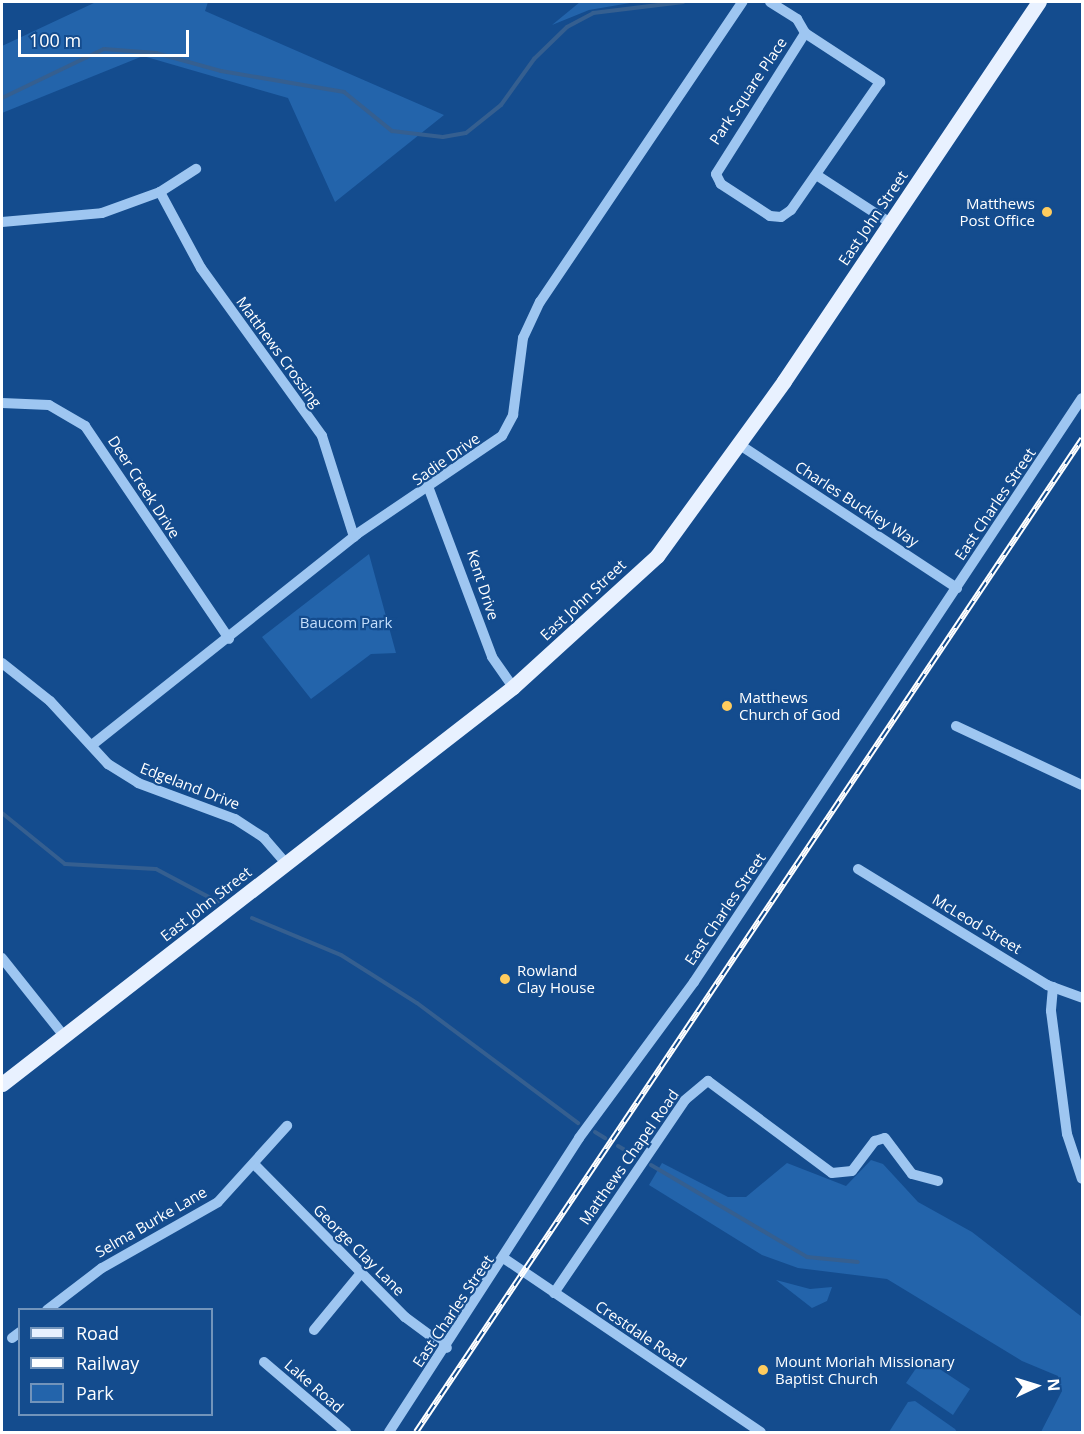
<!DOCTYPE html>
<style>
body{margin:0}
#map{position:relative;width:1084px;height:1434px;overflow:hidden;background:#144c8e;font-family:"Open Sans",sans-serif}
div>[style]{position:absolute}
.green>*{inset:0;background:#2364ab}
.stream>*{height:4px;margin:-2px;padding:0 2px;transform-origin:2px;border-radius:2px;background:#355f90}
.minor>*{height:10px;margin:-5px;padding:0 5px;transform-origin:5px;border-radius:5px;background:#9ec6f1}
.major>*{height:15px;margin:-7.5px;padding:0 7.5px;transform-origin:7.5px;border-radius:7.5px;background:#e8f1ff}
.rail>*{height:6px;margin-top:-3px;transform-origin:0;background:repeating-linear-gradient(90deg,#144c8e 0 11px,#fff 0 22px);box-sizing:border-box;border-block:2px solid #fff}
.dots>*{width:16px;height:16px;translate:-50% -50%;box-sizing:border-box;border:3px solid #144c8e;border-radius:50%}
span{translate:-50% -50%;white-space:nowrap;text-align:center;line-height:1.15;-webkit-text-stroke:4.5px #144c8e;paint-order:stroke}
.street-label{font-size:15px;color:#fff}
.poi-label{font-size:15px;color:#fff}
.right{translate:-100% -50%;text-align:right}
.left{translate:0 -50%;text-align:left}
.park-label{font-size:15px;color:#c5dffc}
.frame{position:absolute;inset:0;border:3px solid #fff;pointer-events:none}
.legend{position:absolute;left:18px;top:1308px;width:195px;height:108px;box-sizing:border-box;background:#144c8e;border:2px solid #7294bb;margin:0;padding:8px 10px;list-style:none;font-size:18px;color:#fff}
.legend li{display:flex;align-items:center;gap:12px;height:30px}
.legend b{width:30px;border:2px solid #7294bb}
.north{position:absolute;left:1006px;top:1356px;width:60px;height:60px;-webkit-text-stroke:4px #144c8e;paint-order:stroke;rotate:86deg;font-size:16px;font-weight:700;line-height:24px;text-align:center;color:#fff}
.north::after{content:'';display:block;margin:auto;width:21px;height:27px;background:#fff;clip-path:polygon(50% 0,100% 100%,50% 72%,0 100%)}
.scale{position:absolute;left:18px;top:30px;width:171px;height:27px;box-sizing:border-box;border:3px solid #fff;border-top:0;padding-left:8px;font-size:18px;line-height:21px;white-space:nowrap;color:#fff;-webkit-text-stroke:4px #144c8e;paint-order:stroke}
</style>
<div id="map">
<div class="green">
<div style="clip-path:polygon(96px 2px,208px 2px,205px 11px,444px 115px,335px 202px,288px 98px,143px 56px,2px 113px,2px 46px)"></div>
<div style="clip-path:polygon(580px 2px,636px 2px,589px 10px,552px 25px)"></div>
<div style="clip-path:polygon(369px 554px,396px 653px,371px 654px,311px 699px,262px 637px)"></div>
<div style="clip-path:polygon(871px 1160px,883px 1164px,918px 1202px,972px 1232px,1082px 1317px,1082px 1432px,1041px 1432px,1062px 1391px,1058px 1376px,1022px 1361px,887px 1279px,798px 1268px,762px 1255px,649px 1185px,662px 1163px,728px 1197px,746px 1197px,787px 1163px,846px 1186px)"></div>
<div style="clip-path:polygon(776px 1280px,810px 1289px,832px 1287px,827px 1301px,812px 1308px)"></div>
<div style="clip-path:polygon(923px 1358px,970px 1389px,953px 1415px,906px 1383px)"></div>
<div style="clip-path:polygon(915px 1401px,955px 1429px,957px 1432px,889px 1432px,908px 1402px)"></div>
</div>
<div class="stream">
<div style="left:2px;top:98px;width:113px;rotate:-25.7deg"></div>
<div style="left:104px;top:49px;width:52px;rotate:4.4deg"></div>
<div style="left:156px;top:53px;width:67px;rotate:15.5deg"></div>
<div style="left:221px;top:71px;width:125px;rotate:9.7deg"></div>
<div style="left:344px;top:92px;width:62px;rotate:39.1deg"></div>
<div style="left:392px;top:131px;width:51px;rotate:6.7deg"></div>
<div style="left:443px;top:137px;width:23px;rotate:-10deg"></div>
<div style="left:466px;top:133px;width:45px;rotate:-38.7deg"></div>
<div style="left:501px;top:105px;width:57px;rotate:-54.3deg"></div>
<div style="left:534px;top:59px;width:46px;rotate:-44.1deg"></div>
<div style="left:567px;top:27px;width:30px;rotate:-28deg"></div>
<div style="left:593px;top:13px;width:91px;rotate:-7deg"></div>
<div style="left:2px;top:813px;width:81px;rotate:39deg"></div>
<div style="left:65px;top:864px;width:91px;rotate:3.1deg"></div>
<div style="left:156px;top:869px;width:70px;rotate:28deg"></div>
<div style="left:252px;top:918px;width:96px;rotate:22.6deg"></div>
<div style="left:341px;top:955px;width:90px;rotate:32.3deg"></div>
<div style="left:417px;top:1003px;width:201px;rotate:36.7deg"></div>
<div style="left:595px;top:1132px;width:12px;rotate:31deg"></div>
<div style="left:618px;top:1146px;width:20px;rotate:30deg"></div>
<div style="left:651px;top:1165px;width:181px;rotate:30.5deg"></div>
<div style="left:807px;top:1257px;width:51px;rotate:5.6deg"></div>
</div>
<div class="minor">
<div style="left:770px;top:2px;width:32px;rotate:32deg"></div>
<div style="left:797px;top:19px;width:16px;rotate:60deg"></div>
<div style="left:805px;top:33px;width:90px;rotate:33.2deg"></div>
<div style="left:880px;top:82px;width:156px;rotate:124.8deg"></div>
<div style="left:791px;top:210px;width:12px;rotate:145deg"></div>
<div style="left:781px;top:217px;width:11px;rotate:-175deg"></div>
<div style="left:770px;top:216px;width:59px;rotate:-146.9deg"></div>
<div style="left:721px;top:184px;width:11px;rotate:-117deg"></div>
<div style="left:716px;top:174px;width:167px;rotate:-57.7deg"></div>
<div style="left:818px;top:176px;width:88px;rotate:33deg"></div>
<div style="left:160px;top:192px;width:86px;rotate:61.7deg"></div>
<div style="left:201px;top:268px;width:207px;rotate:54.2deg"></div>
<div style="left:322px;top:436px;width:106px;rotate:72.4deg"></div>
<div style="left:2px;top:222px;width:100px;rotate:-5.1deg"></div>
<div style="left:102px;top:213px;width:62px;rotate:-19.9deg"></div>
<div style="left:160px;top:192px;width:43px;rotate:-32.6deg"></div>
<div style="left:2px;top:403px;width:47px;rotate:2.4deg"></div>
<div style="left:49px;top:405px;width:42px;rotate:30.3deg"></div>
<div style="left:85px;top:426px;width:257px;rotate:55.9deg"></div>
<div style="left:740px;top:445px;width:260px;rotate:33.4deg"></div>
<div style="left:429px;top:489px;width:179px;rotate:69.4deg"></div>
<div style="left:492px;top:657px;width:37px;rotate:55deg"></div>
<div style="left:2px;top:663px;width:61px;rotate:38.4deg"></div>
<div style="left:50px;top:701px;width:86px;rotate:47.4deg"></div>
<div style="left:108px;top:764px;width:36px;rotate:32deg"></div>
<div style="left:138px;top:783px;width:103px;rotate:20.4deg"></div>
<div style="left:235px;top:819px;width:35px;rotate:33deg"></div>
<div style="left:264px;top:838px;width:35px;rotate:49deg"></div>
<div style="left:956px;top:726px;width:139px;rotate:25.1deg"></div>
<div style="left:92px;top:745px;width:339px;rotate:-38.5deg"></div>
<div style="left:357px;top:534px;width:175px;rotate:-34.1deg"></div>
<div style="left:502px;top:436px;width:24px;rotate:-62deg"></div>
<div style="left:513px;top:415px;width:78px;rotate:-82.6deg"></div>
<div style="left:523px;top:338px;width:40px;rotate:-65deg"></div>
<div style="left:540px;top:302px;width:362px;rotate:-56deg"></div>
<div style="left:858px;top:869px;width:222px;rotate:31.5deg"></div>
<div style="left:1047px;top:985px;width:37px;rotate:20deg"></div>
<div style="left:2px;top:958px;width:100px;rotate:51.5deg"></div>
<div style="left:1053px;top:987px;width:24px;rotate:95deg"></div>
<div style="left:1051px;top:1011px;width:124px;rotate:82.6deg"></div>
<div style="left:1067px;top:1134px;width:47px;rotate:71.6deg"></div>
<div style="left:255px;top:1165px;width:214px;rotate:45.4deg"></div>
<div style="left:405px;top:1317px;width:52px;rotate:36.4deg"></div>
<div style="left:505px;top:1259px;width:309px;rotate:34.1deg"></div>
<div style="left:554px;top:1293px;width:233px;rotate:-55.8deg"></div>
<div style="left:685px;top:1100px;width:30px;rotate:-40deg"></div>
<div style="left:708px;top:1081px;width:154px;rotate:36.6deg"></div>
<div style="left:832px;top:1173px;width:20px;rotate:-6deg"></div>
<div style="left:852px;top:1171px;width:38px;rotate:-53deg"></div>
<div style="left:875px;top:1141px;width:10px;rotate:-17deg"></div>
<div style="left:885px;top:1138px;width:45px;rotate:53.1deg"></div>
<div style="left:912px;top:1174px;width:27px;rotate:15deg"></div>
<div style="left:47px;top:1310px;width:69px;rotate:-37.4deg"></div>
<div style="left:102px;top:1268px;width:133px;rotate:-29.6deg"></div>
<div style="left:218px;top:1202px;width:103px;rotate:-47.8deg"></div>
<div style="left:314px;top:1330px;width:74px;rotate:-50.5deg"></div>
<div style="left:12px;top:1338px;width:10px;rotate:-37deg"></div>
<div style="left:264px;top:1362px;width:108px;rotate:40.5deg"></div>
<div style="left:389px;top:1432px;width:350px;rotate:-57.1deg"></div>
<div style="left:579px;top:1138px;width:194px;rotate:-53.6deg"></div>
<div style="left:694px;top:982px;width:701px;rotate:-56.4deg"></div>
</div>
<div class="major">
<div style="left:2px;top:1084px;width:647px;rotate:-37.84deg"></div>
<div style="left:513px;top:687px;width:195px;rotate:-42.3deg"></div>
<div style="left:657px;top:556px;width:216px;rotate:-54deg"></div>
<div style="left:784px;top:381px;width:457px;rotate:-56.1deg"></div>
</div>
<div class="rail">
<div style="left:416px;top:1432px;width:1196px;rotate:-56.15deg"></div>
</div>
<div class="dots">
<div style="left:1047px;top:212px;background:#ffcc5e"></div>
<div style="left:727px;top:706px;background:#ffcc5e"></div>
<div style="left:505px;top:979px;background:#ffcc5e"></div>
<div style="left:763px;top:1370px;background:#ffcc5e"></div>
</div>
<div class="street-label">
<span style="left:748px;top:91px;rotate:-56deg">Park Square Place</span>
<span style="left:873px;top:218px;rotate:-56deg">East John Street</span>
<span style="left:279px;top:352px;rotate:54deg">Matthews Crossing</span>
<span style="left:446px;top:459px;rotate:-35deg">Sadie Drive</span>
<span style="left:144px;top:487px;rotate:57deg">Deer Creek Drive</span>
<span style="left:857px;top:504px;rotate:33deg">Charles Buckley Way</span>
<span style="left:995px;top:504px;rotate:-56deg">East Charles Street</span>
<span style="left:483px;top:585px;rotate:72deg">Kent Drive</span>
<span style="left:583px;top:600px;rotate:-43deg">East John Street</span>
<span style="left:190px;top:786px;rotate:21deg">Edgeland Drive</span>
<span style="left:206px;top:904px;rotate:-38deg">East John Street</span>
<span style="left:725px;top:909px;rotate:-56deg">East Charles Street</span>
<span style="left:977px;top:924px;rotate:31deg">McLeod Street</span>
<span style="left:629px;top:1157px;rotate:-55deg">Matthews Chapel Road</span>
<span style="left:151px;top:1222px;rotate:-30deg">Selma Burke Lane</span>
<span style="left:359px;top:1250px;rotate:45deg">George Clay Lane</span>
<span style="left:453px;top:1311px;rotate:-56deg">East Charles Street</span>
<span style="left:641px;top:1334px;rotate:34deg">Crestdale Road</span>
<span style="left:314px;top:1386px;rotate:41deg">Lake Road</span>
</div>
<div class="poi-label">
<span class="right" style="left:1035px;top:212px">Matthews<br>Post Office</span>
<span class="left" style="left:739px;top:706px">Matthews<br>Church of God</span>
<span class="left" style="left:517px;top:979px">Rowland<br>Clay House</span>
<span class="left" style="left:775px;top:1370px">Mount Moriah Missionary<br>Baptist Church</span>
</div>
<div class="park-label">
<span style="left:346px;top:623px">Baucom Park</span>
</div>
<div class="frame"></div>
<ul class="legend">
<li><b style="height:8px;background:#e8f1ff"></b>Road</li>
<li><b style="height:8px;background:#fff"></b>Railway</li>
<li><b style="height:16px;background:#2364ab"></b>Park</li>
</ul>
<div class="north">N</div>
<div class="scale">100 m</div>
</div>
